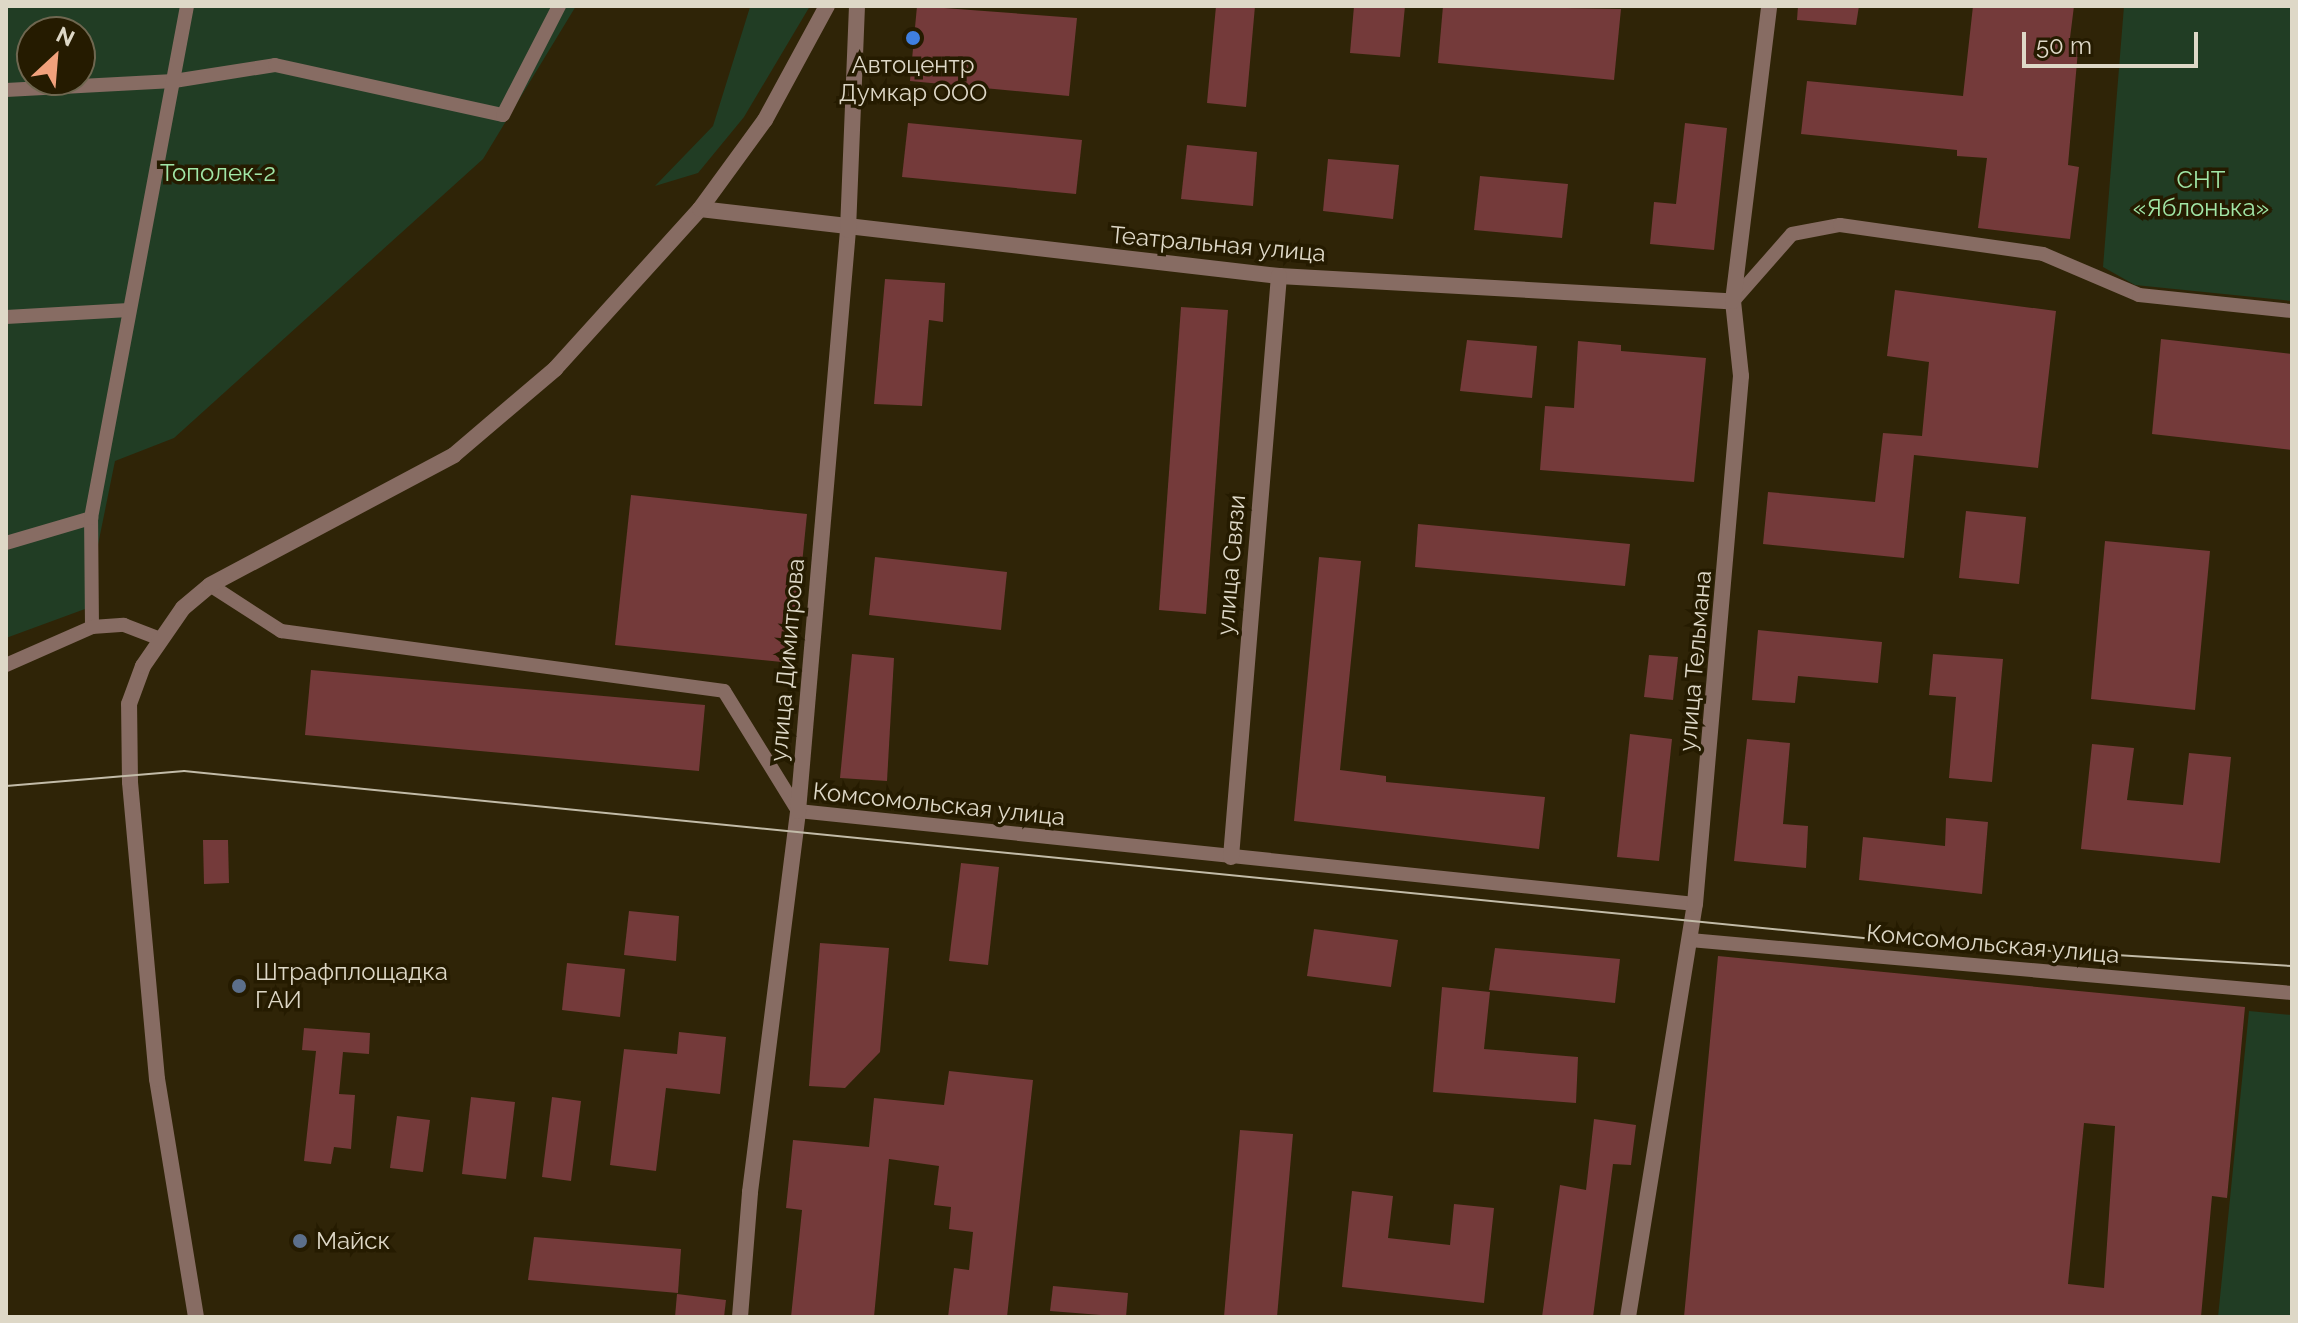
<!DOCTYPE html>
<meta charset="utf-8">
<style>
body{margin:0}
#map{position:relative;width:2298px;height:1323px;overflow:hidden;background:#2f2407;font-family:Raleway,sans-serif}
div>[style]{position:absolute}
.green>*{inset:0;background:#213d24}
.building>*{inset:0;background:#743a3a}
.service>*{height:14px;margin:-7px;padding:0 7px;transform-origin:7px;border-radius:7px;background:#876c63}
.minor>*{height:16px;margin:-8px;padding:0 8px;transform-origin:8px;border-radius:8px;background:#876c63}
.tertiary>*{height:16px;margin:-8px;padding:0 8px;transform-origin:8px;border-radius:8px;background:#876c63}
.tram>*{height:2px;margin:-1px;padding:0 1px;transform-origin:1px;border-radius:1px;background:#c2bba8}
.dots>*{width:22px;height:22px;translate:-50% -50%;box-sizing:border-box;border:4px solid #251b00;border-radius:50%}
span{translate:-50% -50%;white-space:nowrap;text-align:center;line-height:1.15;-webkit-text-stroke:7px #251b00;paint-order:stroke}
.poi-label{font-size:24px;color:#ded8c7}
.left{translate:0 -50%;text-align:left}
.park-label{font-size:24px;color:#a1e7a7}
.street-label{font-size:24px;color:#ded8c7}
.frame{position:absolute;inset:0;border:8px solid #ded8c7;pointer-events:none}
.north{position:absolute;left:16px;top:16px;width:80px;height:80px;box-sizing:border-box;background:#251b00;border:2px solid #6f6750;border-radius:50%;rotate:26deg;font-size:22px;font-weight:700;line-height:32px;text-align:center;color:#ded8c7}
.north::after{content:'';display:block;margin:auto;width:28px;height:36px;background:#f1a17c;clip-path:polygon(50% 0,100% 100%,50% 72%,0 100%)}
.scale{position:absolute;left:2022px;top:32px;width:176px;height:36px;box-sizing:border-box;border:4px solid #ded8c7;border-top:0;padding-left:10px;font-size:24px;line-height:28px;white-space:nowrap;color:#ded8c7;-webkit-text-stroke:6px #251b00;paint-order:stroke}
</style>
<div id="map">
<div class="green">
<div style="clip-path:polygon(evenodd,6px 6px,576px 6px,483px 159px,174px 438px,115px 461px,85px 609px,6px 638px,6px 6px,32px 32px,80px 32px,80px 80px,32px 80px,32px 32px)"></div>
<div style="clip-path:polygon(810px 6px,744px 117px,698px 173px,655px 186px,713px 126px,750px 7px)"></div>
<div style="clip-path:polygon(2124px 6px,2292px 6px,2292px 301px,2135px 285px,2103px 267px)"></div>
<div style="clip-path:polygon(2249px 1011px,2292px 1015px,2292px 1317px,2218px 1317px)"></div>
</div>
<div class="building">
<div style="clip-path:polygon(917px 6px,1077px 18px,1069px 96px,910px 81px)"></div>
<div style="clip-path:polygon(1216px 6px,1255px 6px,1246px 107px,1207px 103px)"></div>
<div style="clip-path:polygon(1354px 6px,1405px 6px,1400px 57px,1350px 53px)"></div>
<div style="clip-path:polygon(1443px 6px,1621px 9px,1614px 80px,1438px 63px)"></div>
<div style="clip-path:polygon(1798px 6px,1859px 6px,1856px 25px,1797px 20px)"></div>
<div style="clip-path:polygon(1973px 6px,2074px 6px,2070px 38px,2079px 39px,2068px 165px,2079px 167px,2070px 239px,1978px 228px,1987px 158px,1957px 156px,1957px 150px,1801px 134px,1807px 81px,1963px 96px)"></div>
<div style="clip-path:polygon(908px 123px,1082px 140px,1076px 194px,902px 177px)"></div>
<div style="clip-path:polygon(1685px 123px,1727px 128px,1714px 250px,1650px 244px,1654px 202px,1676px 204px)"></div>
<div style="clip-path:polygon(1187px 145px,1257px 152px,1253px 206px,1181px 199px)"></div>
<div style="clip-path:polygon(1328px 159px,1399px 165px,1393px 219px,1323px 211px)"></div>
<div style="clip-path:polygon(1480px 176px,1568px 184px,1562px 238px,1474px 230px)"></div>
<div style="clip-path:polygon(885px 279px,945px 283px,943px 322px,929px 320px,922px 406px,874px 404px)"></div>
<div style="clip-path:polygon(1895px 290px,2056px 311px,2038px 468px,1914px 455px,1904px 558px,1763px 544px,1768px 492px,1875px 502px,1883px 433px,1922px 436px,1929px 362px,1887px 356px)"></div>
<div style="clip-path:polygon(1181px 307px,1228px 310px,1206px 614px,1159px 610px)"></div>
<div style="clip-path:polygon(2161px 339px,2292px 354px,2292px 450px,2152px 434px)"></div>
<div style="clip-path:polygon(1467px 340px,1537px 346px,1532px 398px,1460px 391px)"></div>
<div style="clip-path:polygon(1578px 341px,1621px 345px,1621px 351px,1706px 358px,1694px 482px,1540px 470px,1545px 406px,1574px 408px)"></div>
<div style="clip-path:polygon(631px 495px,807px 514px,792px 663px,615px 645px)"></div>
<div style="clip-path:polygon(1966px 511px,2026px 517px,2019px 584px,1959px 578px)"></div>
<div style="clip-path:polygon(1418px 524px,1630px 544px,1625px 586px,1415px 567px)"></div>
<div style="clip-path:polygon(2105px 541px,2210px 551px,2195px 710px,2091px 699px)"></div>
<div style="clip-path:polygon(875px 557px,1007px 572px,1001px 630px,869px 615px)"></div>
<div style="clip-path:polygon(1319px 557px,1361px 561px,1340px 770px,1386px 776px,1386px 782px,1545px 797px,1539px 849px,1294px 821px)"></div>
<div style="clip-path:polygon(1758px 630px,1882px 642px,1878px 683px,1798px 676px,1795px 703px,1752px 700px)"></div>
<div style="clip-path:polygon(852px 654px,894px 658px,887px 781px,840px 778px)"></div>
<div style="clip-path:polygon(1933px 654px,2003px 659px,1992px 782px,1949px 778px,1956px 697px,1929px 695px)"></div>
<div style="clip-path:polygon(1649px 655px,1678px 657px,1673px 700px,1644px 697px)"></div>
<div style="clip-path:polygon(311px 670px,705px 705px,699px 771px,305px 735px)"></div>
<div style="clip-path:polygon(1630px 734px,1672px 739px,1659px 861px,1617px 857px)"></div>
<div style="clip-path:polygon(1747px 739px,1790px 743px,1783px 824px,1808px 826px,1806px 868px,1734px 861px)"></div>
<div style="clip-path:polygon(2092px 744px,2134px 748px,2127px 800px,2183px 805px,2189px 753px,2231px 757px,2220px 863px,2081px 849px)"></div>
<div style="clip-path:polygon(1946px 818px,1988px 822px,1982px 894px,1859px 880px,1863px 837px,1945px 846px)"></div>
<div style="clip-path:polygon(203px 840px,228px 840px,229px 883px,204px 884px)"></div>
<div style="clip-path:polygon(961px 863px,999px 867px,988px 965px,949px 961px)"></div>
<div style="clip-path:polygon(629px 911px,679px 916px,676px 961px,624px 955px)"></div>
<div style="clip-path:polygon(1314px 929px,1398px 940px,1391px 987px,1307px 976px)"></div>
<div style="clip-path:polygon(820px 943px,889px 948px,880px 1052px,845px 1088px,809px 1086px)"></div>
<div style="clip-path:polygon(1495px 948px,1620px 959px,1615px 1003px,1489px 990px)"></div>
<div style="clip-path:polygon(evenodd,1718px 956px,2245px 1007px,2227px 1198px,2212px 1196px,2201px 1317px,1684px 1317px,1718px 956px,2084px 1123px,2115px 1126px,2104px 1288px,2068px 1284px,2084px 1123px)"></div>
<div style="clip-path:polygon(567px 963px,625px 969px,620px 1017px,562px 1010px)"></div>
<div style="clip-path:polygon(1442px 987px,1490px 992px,1484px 1049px,1578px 1057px,1576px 1103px,1433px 1092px)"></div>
<div style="clip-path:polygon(304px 1028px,370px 1033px,369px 1054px,343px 1052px,339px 1094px,355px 1095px,351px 1149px,334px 1147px,331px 1164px,304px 1161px,316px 1051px,302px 1050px)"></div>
<div style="clip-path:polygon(679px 1032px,726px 1037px,720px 1094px,666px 1088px,656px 1171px,610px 1165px,624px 1049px,677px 1054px)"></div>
<div style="clip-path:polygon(949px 1071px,1033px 1080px,1007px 1317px,948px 1317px,954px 1268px,969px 1270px,973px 1232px,949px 1229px,951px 1207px,934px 1205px,939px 1166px,889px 1159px,874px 1317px,791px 1317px,802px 1210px,786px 1208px,793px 1140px,869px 1147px,874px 1098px,944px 1105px)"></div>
<div style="clip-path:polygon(471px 1097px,515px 1102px,506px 1179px,462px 1174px)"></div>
<div style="clip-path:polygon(552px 1097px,581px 1101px,571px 1181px,542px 1177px)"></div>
<div style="clip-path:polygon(397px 1116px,430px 1120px,423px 1172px,390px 1168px)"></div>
<div style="clip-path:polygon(1594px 1119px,1636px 1125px,1631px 1165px,1613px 1164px,1593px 1317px,1542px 1317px,1560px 1185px,1586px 1190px)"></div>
<div style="clip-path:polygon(1240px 1130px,1293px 1134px,1277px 1317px,1224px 1317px)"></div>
<div style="clip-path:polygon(1352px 1191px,1393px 1196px,1388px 1238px,1450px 1245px,1454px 1204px,1494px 1208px,1484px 1303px,1342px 1287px)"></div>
<div style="clip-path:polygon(534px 1237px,681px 1249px,678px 1293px,528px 1280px)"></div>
<div style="clip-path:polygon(1053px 1286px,1128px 1293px,1126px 1317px,1050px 1311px)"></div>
<div style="clip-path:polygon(677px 1294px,726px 1300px,724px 1317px,675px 1317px)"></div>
</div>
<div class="service">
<div style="left:6px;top:90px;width:168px;rotate:-3.1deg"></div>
<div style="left:174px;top:81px;width:102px;rotate:-9deg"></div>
<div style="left:275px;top:65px;width:233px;rotate:12.4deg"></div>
<div style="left:503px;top:115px;width:123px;rotate:-62.8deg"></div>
<div style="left:1733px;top:301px;width:89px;rotate:-48.6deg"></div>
<div style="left:1792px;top:234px;width:49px;rotate:-10.6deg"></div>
<div style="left:1840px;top:225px;width:205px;rotate:8.1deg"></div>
<div style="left:2043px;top:254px;width:104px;rotate:23.1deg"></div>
<div style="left:2139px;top:295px;width:154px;rotate:6deg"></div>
<div style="left:6px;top:317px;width:123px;rotate:-3.3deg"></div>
<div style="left:6px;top:543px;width:89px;rotate:-16.4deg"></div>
<div style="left:210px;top:585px;width:85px;rotate:32.9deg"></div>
<div style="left:281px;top:631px;width:447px;rotate:7.7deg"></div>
<div style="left:724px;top:691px;width:141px;rotate:58.3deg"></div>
<div style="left:798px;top:811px;width:902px;rotate:5.92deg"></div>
<div style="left:92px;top:627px;width:109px;rotate:-90.5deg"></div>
<div style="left:91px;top:518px;width:521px;rotate:-79.38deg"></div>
<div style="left:6px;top:665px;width:94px;rotate:-23.8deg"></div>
<div style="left:92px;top:627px;width:32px;rotate:-4deg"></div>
<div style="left:124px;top:625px;width:39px;rotate:21deg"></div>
<div style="left:1690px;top:940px;width:604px;rotate:5.03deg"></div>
</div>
<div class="minor">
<div style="left:700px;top:209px;width:583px;rotate:6.6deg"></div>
<div style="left:1279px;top:276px;width:455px;rotate:3.2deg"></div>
<div style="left:1231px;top:857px;width:583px;rotate:-85.28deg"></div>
<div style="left:740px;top:1317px;width:125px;rotate:-85.4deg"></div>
<div style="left:750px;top:1192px;width:384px;rotate:-82.8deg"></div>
<div style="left:798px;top:811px;width:583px;rotate:-85.08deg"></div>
<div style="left:848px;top:230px;width:224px;rotate:-87.7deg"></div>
<div style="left:1628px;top:1317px;width:418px;rotate:-80.8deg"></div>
<div style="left:1695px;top:904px;width:530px;rotate:-85.02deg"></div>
<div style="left:1741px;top:376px;width:75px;rotate:-96.1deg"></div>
<div style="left:1733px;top:301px;width:297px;rotate:-83deg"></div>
</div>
<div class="tertiary">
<div style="left:196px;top:1317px;width:241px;rotate:-99.3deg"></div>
<div style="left:157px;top:1079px;width:298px;rotate:-95.2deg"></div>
<div style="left:130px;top:782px;width:78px;rotate:-90.7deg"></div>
<div style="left:129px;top:704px;width:40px;rotate:-69.8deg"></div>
<div style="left:143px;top:666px;width:70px;rotate:-55.4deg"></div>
<div style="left:183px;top:608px;width:35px;rotate:-40deg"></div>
<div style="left:210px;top:585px;width:276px;rotate:-28deg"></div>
<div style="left:454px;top:455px;width:133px;rotate:-40.4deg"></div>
<div style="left:555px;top:369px;width:216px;rotate:-47.8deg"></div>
<div style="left:700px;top:209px;width:110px;rotate:-53.9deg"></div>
<div style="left:765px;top:120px;width:130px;rotate:-61.5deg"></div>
</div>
<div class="tram">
<div style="left:6px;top:786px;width:179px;rotate:-4.8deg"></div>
<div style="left:184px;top:771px;width:1718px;rotate:5.68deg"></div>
<div style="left:1894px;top:941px;width:399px;rotate:3.6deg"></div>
</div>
<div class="dots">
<div style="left:913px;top:38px;background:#3f7fe0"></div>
<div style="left:239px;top:986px;background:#5c6f8a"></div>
<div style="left:300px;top:1241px;background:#5c6f8a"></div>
</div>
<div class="poi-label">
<span style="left:913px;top:79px">Автоцентр<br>Думкар ООО</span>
<span class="left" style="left:255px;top:986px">Штрафплощадка<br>ГАИ</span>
<span class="left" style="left:316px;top:1241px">Майск</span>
</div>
<div class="park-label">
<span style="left:218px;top:173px">Тополек-2</span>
<span style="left:2201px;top:194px">СНТ<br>«Яблонька»</span>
</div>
<div class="street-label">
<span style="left:1218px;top:244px;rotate:5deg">Театральная улица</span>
<span style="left:1231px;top:565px;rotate:-85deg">улица Связи</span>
<span style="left:787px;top:660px;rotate:-85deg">улица Димитрова</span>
<span style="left:1695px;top:661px;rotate:-85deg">улица Тельмана</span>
<span style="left:939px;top:804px;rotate:6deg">Комсомольская улица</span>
<span style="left:1993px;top:944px;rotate:5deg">Комсомольская улица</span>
</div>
<div class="frame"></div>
<div class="north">N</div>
<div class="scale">50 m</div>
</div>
